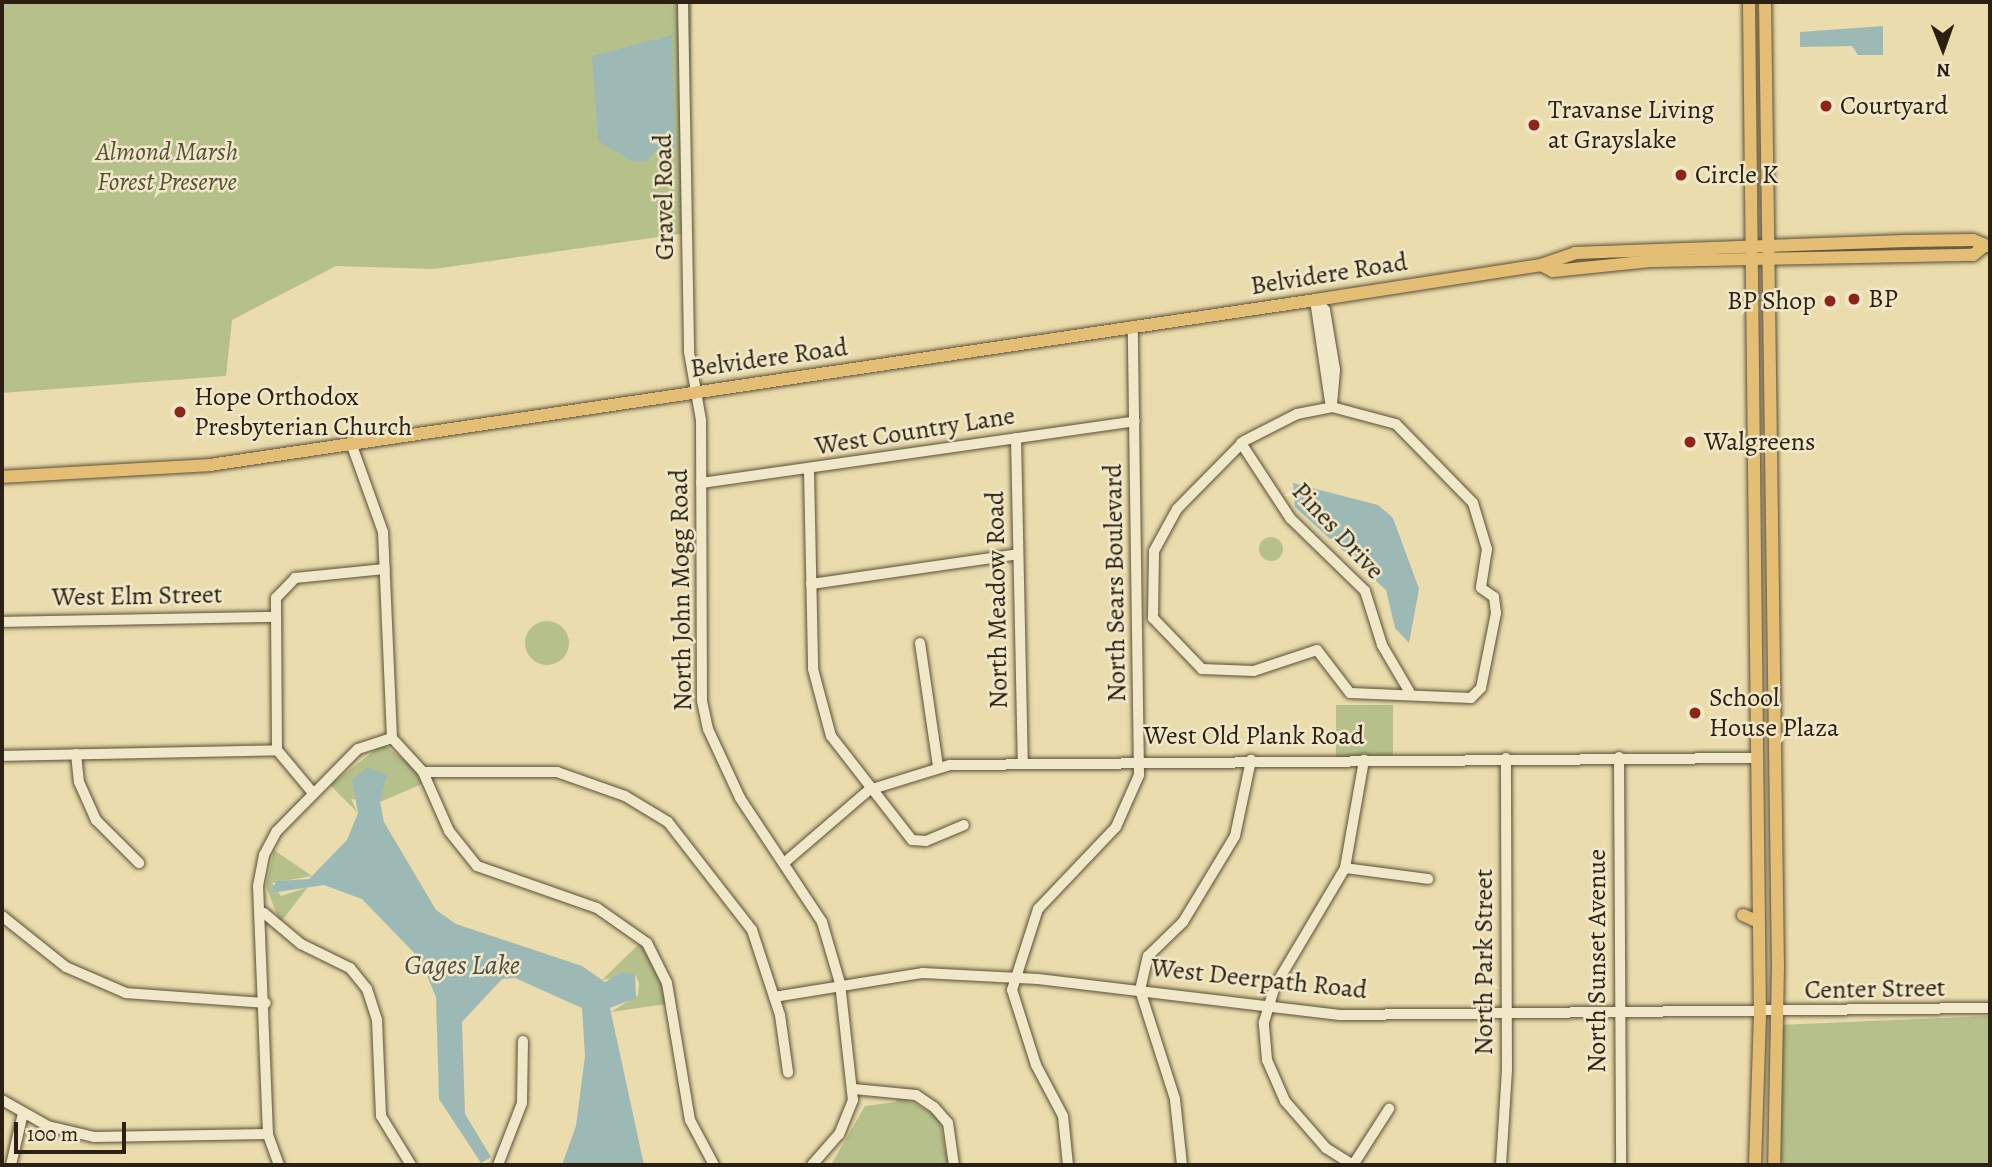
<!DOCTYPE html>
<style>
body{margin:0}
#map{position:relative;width:1992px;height:1167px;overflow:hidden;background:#eadcac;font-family:Alegreya,serif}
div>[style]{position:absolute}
.green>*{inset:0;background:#b6c08a}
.round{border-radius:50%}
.water>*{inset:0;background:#9db9b6}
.roads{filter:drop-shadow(0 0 2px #5b4f38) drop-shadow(0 0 2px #5b4f38)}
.minor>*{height:10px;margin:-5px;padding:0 5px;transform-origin:5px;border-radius:5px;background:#f1e8c9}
.major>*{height:12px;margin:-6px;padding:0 6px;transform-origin:6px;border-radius:6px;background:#e5be76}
.dots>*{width:19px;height:19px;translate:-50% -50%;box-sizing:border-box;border:4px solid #f1e8c9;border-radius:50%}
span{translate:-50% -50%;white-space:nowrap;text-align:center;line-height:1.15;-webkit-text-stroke:5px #f1e8c9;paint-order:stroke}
.poi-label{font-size:26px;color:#2b2012}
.left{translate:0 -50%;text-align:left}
.right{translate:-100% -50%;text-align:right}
.park-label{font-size:26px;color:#555036;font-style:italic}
.street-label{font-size:26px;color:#2b2012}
.water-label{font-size:28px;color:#4d4e43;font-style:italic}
.frame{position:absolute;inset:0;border:4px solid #2b2012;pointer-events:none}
.north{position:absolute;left:1908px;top:14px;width:70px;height:70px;-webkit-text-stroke:5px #f1e8c9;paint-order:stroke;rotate:179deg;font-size:19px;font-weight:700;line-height:28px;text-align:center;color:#2b2012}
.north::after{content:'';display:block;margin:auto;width:24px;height:32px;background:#2b2012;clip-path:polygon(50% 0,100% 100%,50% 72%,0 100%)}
.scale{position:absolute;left:14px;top:1122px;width:112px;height:32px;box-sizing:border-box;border:4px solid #2b2012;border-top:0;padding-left:9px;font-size:21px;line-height:24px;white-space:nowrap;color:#2b2012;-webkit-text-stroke:5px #f1e8c9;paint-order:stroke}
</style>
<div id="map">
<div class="green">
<div style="clip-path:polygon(2px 2px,692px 2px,687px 233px,434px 269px,336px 266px,232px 320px,226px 376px,2px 393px)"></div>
<div class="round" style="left:1259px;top:537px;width:24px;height:24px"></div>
<div class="round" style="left:525px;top:621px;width:44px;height:44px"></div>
<div style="clip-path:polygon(1336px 705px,1393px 705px,1393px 756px,1336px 757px)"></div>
<div style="clip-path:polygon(383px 744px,415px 768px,422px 784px,380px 802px,351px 799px,358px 813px,330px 785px)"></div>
<div style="clip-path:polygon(274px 850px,312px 876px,272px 883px,281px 896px,308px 887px,280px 923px,266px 886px)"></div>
<div style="clip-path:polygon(641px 942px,659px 973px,666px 1004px,611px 1012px,638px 995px,639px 983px,635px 974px,602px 980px)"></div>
<div style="clip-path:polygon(1990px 1016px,1990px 1165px,1779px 1165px,1778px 1025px)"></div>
<div style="clip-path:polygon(898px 1095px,939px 1117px,948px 1165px,831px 1165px,865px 1106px,896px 1102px)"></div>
</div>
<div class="water">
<div style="clip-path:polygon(1883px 26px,1883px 55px,1858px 55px,1852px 46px,1800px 47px,1800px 32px)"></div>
<div style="clip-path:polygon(672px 35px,675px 150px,657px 149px,647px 161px,633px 162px,598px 141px,592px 56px)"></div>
<div style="clip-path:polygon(1293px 483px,1378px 505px,1393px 518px,1419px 589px,1409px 643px,1395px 628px,1386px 590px,1295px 507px)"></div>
<div style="clip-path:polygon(368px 767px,387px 775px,380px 802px,384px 822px,436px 910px,456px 924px,582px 966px,605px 982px,622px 972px,635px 974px,636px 998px,610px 1008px,644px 1165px,562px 1165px,576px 1126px,585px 1056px,582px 1008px,515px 978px,502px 979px,462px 1022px,465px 1114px,491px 1157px,481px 1163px,439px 1099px,436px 997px,420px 959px,362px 899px,324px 885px,271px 893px,276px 881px,309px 879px,347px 840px,358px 813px,352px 780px)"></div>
</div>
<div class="roads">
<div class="minor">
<div style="left:683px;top:2px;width:350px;rotate:89deg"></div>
<div style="left:689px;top:352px;width:69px;rotate:80deg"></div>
<div style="left:701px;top:420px;width:281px;rotate:89.8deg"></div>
<div style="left:702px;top:701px;width:29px;rotate:78deg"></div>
<div style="left:708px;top:729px;width:76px;rotate:65.1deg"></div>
<div style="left:740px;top:798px;width:149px;rotate:56.5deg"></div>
<div style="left:822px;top:922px;width:64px;rotate:73.6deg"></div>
<div style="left:840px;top:983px;width:118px;rotate:83.7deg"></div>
<div style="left:853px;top:1100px;width:37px;rotate:112deg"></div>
<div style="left:839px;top:1134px;width:41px;rotate:131.1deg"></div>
<div style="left:1315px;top:300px;width:14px;rotate:45deg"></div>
<div style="left:1325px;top:310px;width:61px;rotate:80.5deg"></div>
<div style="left:1335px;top:370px;width:37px;rotate:95deg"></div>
<div style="left:1315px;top:300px;width:102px;rotate:81.6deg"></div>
<div style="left:1332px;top:407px;width:66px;rotate:14.9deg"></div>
<div style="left:1396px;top:424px;width:110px;rotate:45.7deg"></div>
<div style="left:1473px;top:503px;width:48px;rotate:73.1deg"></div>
<div style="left:1487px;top:549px;width:39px;rotate:99deg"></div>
<div style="left:1481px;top:588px;width:16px;rotate:35deg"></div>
<div style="left:1494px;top:597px;width:16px;rotate:83deg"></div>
<div style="left:1496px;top:613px;width:76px;rotate:101.3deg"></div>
<div style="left:1481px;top:688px;width:14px;rotate:135deg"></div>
<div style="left:1471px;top:698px;width:121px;rotate:-177.6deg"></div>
<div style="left:1350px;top:693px;width:54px;rotate:-127.5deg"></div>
<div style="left:1317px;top:650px;width:66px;rotate:161.6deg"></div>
<div style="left:1254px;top:671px;width:52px;rotate:-177.8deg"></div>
<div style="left:1202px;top:669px;width:71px;rotate:-133.9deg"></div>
<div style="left:1153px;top:618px;width:67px;rotate:-89.1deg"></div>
<div style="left:1154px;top:551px;width:48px;rotate:-61.3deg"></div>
<div style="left:1177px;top:509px;width:95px;rotate:-45.4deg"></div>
<div style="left:1244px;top:441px;width:59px;rotate:-27deg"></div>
<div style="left:1297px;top:414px;width:36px;rotate:-11deg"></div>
<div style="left:1016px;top:438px;width:322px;rotate:88.8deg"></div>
<div style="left:351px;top:443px;width:95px;rotate:70.2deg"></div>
<div style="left:383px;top:532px;width:206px;rotate:87.5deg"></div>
<div style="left:1241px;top:443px;width:90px;rotate:56.8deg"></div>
<div style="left:1290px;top:518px;width:105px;rotate:44.2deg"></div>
<div style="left:1365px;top:591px;width:57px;rotate:72.5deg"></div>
<div style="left:1382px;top:645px;width:53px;rotate:59.6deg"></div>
<div style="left:809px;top:471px;width:198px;rotate:88.8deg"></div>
<div style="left:813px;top:669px;width:69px;rotate:75deg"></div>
<div style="left:831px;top:736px;width:132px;rotate:52.1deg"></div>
<div style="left:912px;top:840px;width:14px;rotate:4deg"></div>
<div style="left:926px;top:841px;width:41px;rotate:-22.8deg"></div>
<div style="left:701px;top:483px;width:438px;rotate:-8.1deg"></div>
<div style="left:811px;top:584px;width:209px;rotate:-8.2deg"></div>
<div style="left:2px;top:622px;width:271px;rotate:-1.1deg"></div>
<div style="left:920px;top:643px;width:124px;rotate:81.7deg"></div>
<div style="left:392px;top:738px;width:46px;rotate:47.6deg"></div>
<div style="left:423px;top:772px;width:64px;rotate:66.2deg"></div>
<div style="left:449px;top:831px;width:45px;rotate:51.3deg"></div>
<div style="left:477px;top:866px;width:127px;rotate:19.3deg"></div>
<div style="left:597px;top:908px;width:61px;rotate:35deg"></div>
<div style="left:647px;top:943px;width:45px;rotate:63.4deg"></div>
<div style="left:667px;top:983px;width:139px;rotate:80.5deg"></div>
<div style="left:690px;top:1120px;width:51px;rotate:61.9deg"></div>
<div style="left:76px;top:754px;width:28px;rotate:84deg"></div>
<div style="left:79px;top:782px;width:42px;rotate:65.9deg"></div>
<div style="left:96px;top:820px;width:61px;rotate:45deg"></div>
<div style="left:2px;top:756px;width:275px;rotate:-1.2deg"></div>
<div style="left:1619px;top:757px;width:408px;rotate:89.7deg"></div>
<div style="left:423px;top:772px;width:134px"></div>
<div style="left:557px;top:772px;width:72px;rotate:19.4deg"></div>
<div style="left:625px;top:796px;width:50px;rotate:31.2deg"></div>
<div style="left:668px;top:822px;width:137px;rotate:52.1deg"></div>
<div style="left:752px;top:930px;width:89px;rotate:71.8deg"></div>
<div style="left:780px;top:1015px;width:58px;rotate:82deg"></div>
<div style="left:313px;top:793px;width:56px;rotate:-129.9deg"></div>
<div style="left:277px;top:750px;width:152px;rotate:-90.4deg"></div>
<div style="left:276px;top:598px;width:28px;rotate:-46deg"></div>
<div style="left:295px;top:578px;width:90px;rotate:-5.7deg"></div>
<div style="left:784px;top:863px;width:112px;rotate:-40.7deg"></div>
<div style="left:869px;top:790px;width:85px;rotate:-17.2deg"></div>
<div style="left:950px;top:765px;width:806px;rotate:-0.5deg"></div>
<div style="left:1345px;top:868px;width:84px;rotate:7.5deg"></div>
<div style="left:264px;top:913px;width:48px;rotate:40deg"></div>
<div style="left:301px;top:944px;width:55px;rotate:26.1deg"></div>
<div style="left:350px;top:968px;width:27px;rotate:51deg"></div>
<div style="left:367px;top:989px;width:33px;rotate:72deg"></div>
<div style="left:377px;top:1020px;width:96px;rotate:87.6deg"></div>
<div style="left:381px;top:1116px;width:57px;rotate:58.5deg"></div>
<div style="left:2px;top:916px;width:82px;rotate:38.6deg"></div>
<div style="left:66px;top:967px;width:65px;rotate:23.4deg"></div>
<div style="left:126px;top:993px;width:140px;rotate:4.1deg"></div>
<div style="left:774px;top:997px;width:151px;rotate:-9.2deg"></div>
<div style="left:923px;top:973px;width:115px;rotate:3deg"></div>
<div style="left:1038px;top:979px;width:304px;rotate:6.8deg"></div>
<div style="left:1340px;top:1015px;width:650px;rotate:-0.62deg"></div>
<div style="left:854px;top:1089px;width:62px;rotate:5.5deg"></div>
<div style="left:916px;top:1095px;width:22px;rotate:34deg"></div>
<div style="left:934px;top:1107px;width:21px;rotate:49deg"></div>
<div style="left:948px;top:1123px;width:42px;rotate:81.9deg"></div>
<div style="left:2px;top:1100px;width:53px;rotate:29.5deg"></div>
<div style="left:48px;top:1126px;width:47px;rotate:13.4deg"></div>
<div style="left:94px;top:1137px;width:174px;rotate:-1deg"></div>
<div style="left:11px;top:1165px;width:53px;rotate:-77deg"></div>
<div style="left:279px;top:1165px;width:33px;rotate:-110deg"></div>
<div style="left:268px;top:1134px;width:248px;rotate:-92.3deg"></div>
<div style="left:258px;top:886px;width:32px;rotate:-79deg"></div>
<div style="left:264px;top:855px;width:27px;rotate:-62deg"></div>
<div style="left:277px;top:831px;width:115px;rotate:-45.4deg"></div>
<div style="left:358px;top:749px;width:36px;rotate:-18deg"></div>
<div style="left:498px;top:1165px;width:66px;rotate:-68.8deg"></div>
<div style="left:522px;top:1103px;width:62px;rotate:-89.1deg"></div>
<div style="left:1068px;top:1165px;width:49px;rotate:-95.8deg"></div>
<div style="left:1063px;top:1116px;width:58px;rotate:-117.9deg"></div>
<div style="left:1036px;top:1065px;width:79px;rotate:-107.7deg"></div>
<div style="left:1012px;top:990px;width:85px;rotate:-72.2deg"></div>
<div style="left:1038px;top:909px;width:113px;rotate:-46.4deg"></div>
<div style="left:1116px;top:827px;width:57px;rotate:-66.1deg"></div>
<div style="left:1139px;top:775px;width:449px;rotate:-90.8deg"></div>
<div style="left:1182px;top:1165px;width:66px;rotate:-96.1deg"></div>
<div style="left:1175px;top:1099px;width:114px;rotate:-107.8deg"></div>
<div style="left:1140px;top:990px;width:35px;rotate:-77deg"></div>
<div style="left:1148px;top:956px;width:49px;rotate:-44.2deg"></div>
<div style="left:1183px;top:922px;width:100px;rotate:-58.8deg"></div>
<div style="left:1235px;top:836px;width:78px;rotate:-78.1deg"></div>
<div style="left:1353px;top:1165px;width:32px;rotate:-148deg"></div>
<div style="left:1326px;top:1148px;width:62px;rotate:-131.1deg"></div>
<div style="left:1285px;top:1101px;width:45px;rotate:-113.7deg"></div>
<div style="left:1267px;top:1060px;width:38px;rotate:-95deg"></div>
<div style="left:1264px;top:1022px;width:38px;rotate:-73deg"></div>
<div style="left:1275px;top:986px;width:137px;rotate:-59.3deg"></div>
<div style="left:1345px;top:868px;width:110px;rotate:-80deg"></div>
<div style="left:1353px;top:1165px;width:67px;rotate:-57.3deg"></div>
<div style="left:1501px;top:1165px;width:95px;rotate:-86.4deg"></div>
<div style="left:1507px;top:1070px;width:312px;rotate:-90.2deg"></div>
</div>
<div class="major">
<div style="left:1749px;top:2px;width:1012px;rotate:89.38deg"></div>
<div style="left:1760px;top:1014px;width:151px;rotate:91.9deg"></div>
<div style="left:1765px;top:2px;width:963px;rotate:89.23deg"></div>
<div style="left:1778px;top:965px;width:200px;rotate:91.1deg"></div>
<div style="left:1541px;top:265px;width:13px;rotate:27deg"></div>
<div style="left:1553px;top:271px;width:100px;rotate:-5.8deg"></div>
<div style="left:1652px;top:261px;width:321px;rotate:-1.1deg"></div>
<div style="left:1973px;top:255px;width:13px;rotate:-39deg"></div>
<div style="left:2px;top:477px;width:208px;rotate:-3.3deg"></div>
<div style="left:210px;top:465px;width:1117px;rotate:-8.49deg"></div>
<div style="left:1315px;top:300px;width:229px;rotate:-8.8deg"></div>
<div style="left:1541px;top:265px;width:36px;rotate:-19deg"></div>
<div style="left:1575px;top:253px;width:330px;rotate:-2.1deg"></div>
<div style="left:1905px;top:241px;width:68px;rotate:-0.8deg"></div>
<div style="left:1973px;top:240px;width:18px;rotate:22deg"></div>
<div style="left:1743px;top:915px;width:17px;rotate:24deg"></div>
</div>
</div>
<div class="dots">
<div style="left:1826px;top:106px;background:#8f2418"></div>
<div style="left:1534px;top:125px;background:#8f2418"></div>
<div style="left:1681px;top:175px;background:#8f2418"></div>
<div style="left:1854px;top:299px;background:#8f2418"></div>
<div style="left:1830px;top:301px;background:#8f2418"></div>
<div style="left:180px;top:412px;background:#8f2418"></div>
<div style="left:1690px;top:442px;background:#8f2418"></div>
<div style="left:1695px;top:713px;background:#8f2418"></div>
</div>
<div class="poi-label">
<span class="left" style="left:1840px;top:106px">Courtyard</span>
<span class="left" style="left:1548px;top:125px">Travanse Living<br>at Grayslake</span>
<span class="left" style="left:1695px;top:175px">Circle K</span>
<span class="left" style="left:1868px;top:299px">BP</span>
<span class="right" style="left:1816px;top:301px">BP Shop</span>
<span class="left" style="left:194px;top:412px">Hope Orthodox<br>Presbyterian Church</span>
<span class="left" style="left:1704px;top:442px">Walgreens</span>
<span class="left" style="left:1709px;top:713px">School<br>House Plaza</span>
</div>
<div class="park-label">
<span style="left:167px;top:167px">Almond Marsh<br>Forest Preserve</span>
</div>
<div class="street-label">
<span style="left:664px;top:197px;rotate:-91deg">Gravel Road</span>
<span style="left:1329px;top:274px;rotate:-9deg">Belvidere Road</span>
<span style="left:769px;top:358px;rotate:-8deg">Belvidere Road</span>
<span style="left:915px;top:431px;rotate:-9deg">West Country Lane</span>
<span style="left:1338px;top:531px;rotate:47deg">Pines Drive</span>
<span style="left:1115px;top:583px;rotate:-91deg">North Sears Boulevard</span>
<span style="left:681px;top:590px;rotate:-91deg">North John Mogg Road</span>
<span style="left:137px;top:596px;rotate:-1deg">West Elm Street</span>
<span style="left:997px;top:600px;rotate:-91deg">North Meadow Road</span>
<span style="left:1254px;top:736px">West Old Plank Road</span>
<span style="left:1597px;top:961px;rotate:-90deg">North Sunset Avenue</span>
<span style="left:1484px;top:962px;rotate:-90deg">North Park Street</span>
<span style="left:1259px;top:979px;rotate:6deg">West Deerpath Road</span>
<span style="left:1875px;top:989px;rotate:-1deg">Center Street</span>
</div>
<div class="water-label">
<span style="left:462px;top:965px">Gages Lake</span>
</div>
<div class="frame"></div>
<div class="north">N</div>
<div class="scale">100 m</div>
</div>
